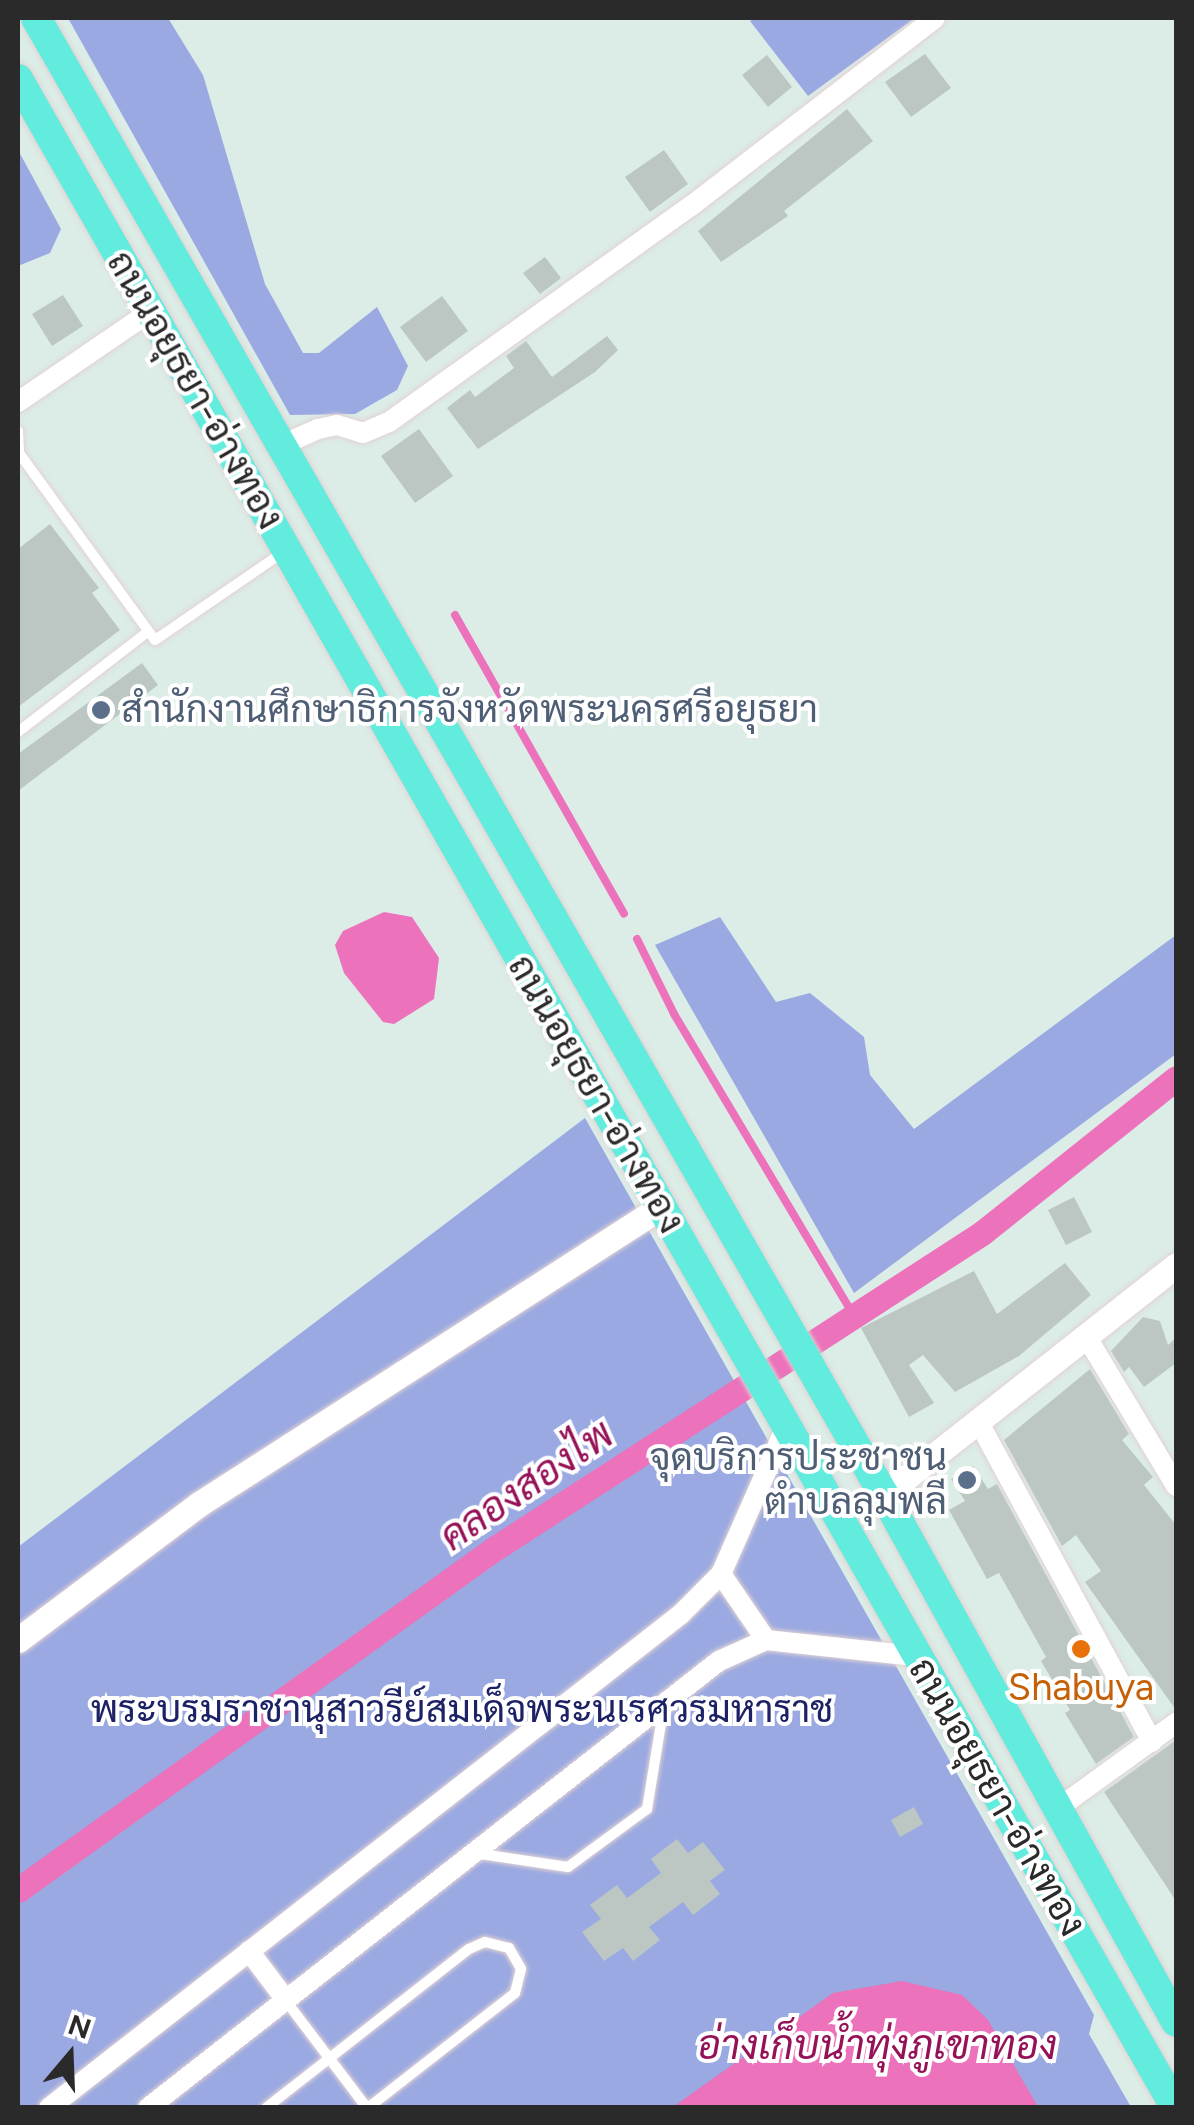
<!DOCTYPE html>
<meta charset="utf-8">
<style>
body{margin:0}
#map{position:relative;width:1194px;height:2125px;overflow:hidden;background:#dcece7;font-family:Figtree,Sarabun,sans-serif}
div>[style]{position:absolute}
.green>*{inset:0;background:#9aa9e1}
.water>*{inset:0;background:#eb72bb}
.stream>*{height:8px;margin:-4px;padding:0 4px;transform-origin:4px;border-radius:4px;background:#eb72bb}
.canal>*{height:25px;margin:-12.5px;padding:0 12.5px;transform-origin:12.5px;border-radius:12.5px;background:#eb72bb}
.building>*{inset:0;background:#bcc7c4}
.roads{filter:drop-shadow(0 0 2px #e2d2d3) drop-shadow(0 0 2px #e2d2d3)}
.service>*{height:10px;margin:-5px;padding:0 5px;transform-origin:5px;border-radius:5px;background:#fff}
.minor>*{height:20px;margin:-10px;padding:0 10px;transform-origin:10px;border-radius:10px;background:#fff}
.tertiary>*{height:25px;margin:-12.5px;padding:0 12.5px;transform-origin:12.5px;border-radius:12.5px;background:#fff}
.primary>*{height:30px;margin:-15px;padding:0 15px;transform-origin:15px;border-radius:15px;background:#61ecde}
.dots>*{width:28px;height:28px;translate:-50% -50%;box-sizing:border-box;border:5px solid #fff;border-radius:50%}
span{translate:-50% -50%;white-space:nowrap;text-align:center;line-height:1.15;-webkit-text-stroke:8px #fff;paint-order:stroke}
.street-label{font-size:38px;color:#2a2a2a}
.service-label{font-size:38px;color:#4e5e75}
.left{translate:0 -50%;text-align:left}
.right{translate:-100% -50%;text-align:right}
.food-label{font-size:38px;color:#c56008}
.park-label{font-size:38px;color:#1c2265}
.water-label{font-size:40px;color:#961257;font-style:italic}
.frame{position:absolute;inset:0;border:20px solid #2a2a2a;pointer-events:none}
.north{position:absolute;left:20px;top:2005px;width:100px;height:100px;-webkit-text-stroke:8px #fff;paint-order:stroke;rotate:19deg;font-size:28px;font-weight:700;line-height:40px;text-align:center;color:#2a2a2a}
.north::after{content:'';display:block;margin:auto;width:35px;height:45px;background:#2a2a2a;clip-path:polygon(50% 0,100% 100%,50% 72%,0 100%)}
</style>
<div id="map">
<div class="green">
<div style="clip-path:polygon(68px 18px,168px 18px,203px 75px,265px 284px,303px 353px,319px 353px,377px 307px,408px 366px,397px 390px,355px 414px,290px 415px)"></div>
<div style="clip-path:polygon(756px 18px,915px 18px,808px 96px,750px 21px)"></div>
<div style="clip-path:polygon(18px 150px,61px 229px,50px 253px,18px 266px)"></div>
<div style="clip-path:polygon(720px 917px,776px 1002px,810px 993px,864px 1037px,870px 1075px,914px 1129px,1176px 935px,1176px 1054px,854px 1293px,655px 945px)"></div>
<div style="clip-path:polygon(585px 1118px,1094px 2015px,1089px 2034px,1131px 2107px,18px 2108px,18px 1547px)"></div>
</div>
<div class="water">
<div style="clip-path:polygon(384px 912px,412px 917px,439px 958px,434px 999px,394px 1024px,383px 1022px,344px 973px,335px 945px,343px 931px)"></div>
<div style="clip-path:polygon(902px 1981px,962px 1995px,988px 2020px,1038px 2107px,673px 2107px,833px 1993px)"></div>
</div>
<div class="stream">
<div style="left:455px;top:615px;width:343px;rotate:60.5deg"></div>
<div style="left:637px;top:939px;width:84px;rotate:63.7deg"></div>
<div style="left:674px;top:1014px;width:349px;rotate:59.2deg"></div>
</div>
<div class="canal">
<div style="left:18px;top:1890px;width:586px;rotate:-35.62deg"></div>
<div style="left:494px;top:1549px;width:581px;rotate:-32.92deg"></div>
<div style="left:982px;top:1233px;width:248px;rotate:-38.6deg"></div>
</div>
<div class="building">
<div style="clip-path:polygon(925px 54px,951px 88px,911px 117px,885px 82px)"></div>
<div style="clip-path:polygon(767px 55px,792px 87px,768px 107px,742px 75px)"></div>
<div style="clip-path:polygon(847px 109px,873px 141px,784px 211px,788px 216px,721px 262px,698px 231px)"></div>
<div style="clip-path:polygon(664px 150px,688px 184px,650px 212px,625px 177px)"></div>
<div style="clip-path:polygon(545px 257px,561px 278px,540px 294px,523px 273px)"></div>
<div style="clip-path:polygon(63px 295px,83px 326px,52px 346px,32px 314px)"></div>
<div style="clip-path:polygon(442px 296px,468px 331px,426px 362px,400px 327px)"></div>
<div style="clip-path:polygon(607px 336px,618px 350px,595px 372px,478px 449px,447px 408px,470px 390px,475px 397px,514px 368px,506px 356px,526px 341px,552px 377px)"></div>
<div style="clip-path:polygon(419px 429px,453px 476px,415px 503px,381px 456px)"></div>
<div style="clip-path:polygon(50px 524px,99px 588px,92px 593px,120px 630px,18px 707px,18px 549px)"></div>
<div style="clip-path:polygon(142px 663px,158px 685px,18px 791px,18px 754px)"></div>
<div style="clip-path:polygon(1074px 1197px,1092px 1232px,1066px 1245px,1048px 1210px)"></div>
<div style="clip-path:polygon(1065px 1263px,1091px 1295px,1019px 1356px,955px 1392px,923px 1355px,909px 1365px,934px 1403px,909px 1417px,861px 1328px,974px 1271px,997px 1314px)"></div>
<div style="clip-path:polygon(1143px 1317px,1160px 1321px,1168px 1345px,1176px 1338px,1176px 1363px,1144px 1387px,1129px 1367px,1124px 1372px,1111px 1351px)"></div>
<div style="clip-path:polygon(1090px 1369px,1129px 1434px,1122px 1440px,1153px 1477px,1144px 1485px,1176px 1525px,1176px 1710px,1085px 1582px,1101px 1571px,1076px 1535px,1062px 1546px,1004px 1440px)"></div>
<div style="clip-path:polygon(973px 1466px,988px 1489px,997px 1484px,1134px 1737px,1096px 1764px,1065px 1713px,1070px 1710px,1041px 1661px,1046px 1657px,999px 1573px,987px 1579px,949px 1510px,965px 1501px,951px 1479px)"></div>
<div style="clip-path:polygon(1176px 1740px,1176px 1901px,1104px 1792px)"></div>
<div style="clip-path:polygon(914px 1807px,923px 1824px,900px 1837px,891px 1820px)"></div>
<div style="clip-path:polygon(677px 1839px,688px 1853px,703px 1842px,725px 1870px,710px 1881px,720px 1894px,693px 1915px,683px 1902px,649px 1927px,660px 1940px,633px 1961px,623px 1948px,604px 1961px,582px 1932px,601px 1919px,590px 1905px,617px 1885px,627px 1898px,661px 1873px,651px 1859px)"></div>
</div>
<div class="roads">
<div class="service">
<div style="left:18px;top:431px;width:22px;rotate:87deg"></div>
<div style="left:19px;top:453px;width:231px;rotate:54deg"></div>
<div style="left:155px;top:640px;width:154px;rotate:-34.4deg"></div>
<div style="left:18px;top:732px;width:160px;rotate:-37.7deg"></div>
<div style="left:474px;top:1853px;width:95px;rotate:8.5deg"></div>
<div style="left:568px;top:1867px;width:98px;rotate:-36.3deg"></div>
<div style="left:647px;top:1809px;width:105px;rotate:-80.7deg"></div>
<div style="left:286px;top:2001px;width:134px;rotate:52.9deg"></div>
<div style="left:266px;top:2108px;width:258px;rotate:-38.1deg"></div>
<div style="left:469px;top:1949px;width:17px;rotate:-24deg"></div>
<div style="left:485px;top:1942px;width:25px;rotate:14deg"></div>
<div style="left:509px;top:1948px;width:24px;rotate:60deg"></div>
<div style="left:521px;top:1969px;width:25px;rotate:104deg"></div>
<div style="left:515px;top:1993px;width:187px;rotate:142deg"></div>
</div>
<div class="minor">
<div style="left:18px;top:402px;width:160px;rotate:-34.3deg"></div>
<div style="left:282px;top:445px;width:39px;rotate:-24deg"></div>
<div style="left:318px;top:429px;width:19px;rotate:-12deg"></div>
<div style="left:337px;top:425px;width:27px;rotate:17deg"></div>
<div style="left:363px;top:433px;width:28px;rotate:-23deg"></div>
<div style="left:389px;top:422px;width:371px;rotate:-35.6deg"></div>
<div style="left:691px;top:206px;width:308px;rotate:-37.6deg"></div>
<div style="left:1086px;top:1336px;width:175px;rotate:59deg"></div>
<div style="left:978px;top:1421px;width:365px;rotate:61.5deg"></div>
<div style="left:721px;top:1574px;width:80px;rotate:55.7deg"></div>
<div style="left:1057px;top:1809px;width:147px;rotate:-35.9deg"></div>
<div style="left:249px;top:1951px;width:61px;rotate:52.9deg"></div>
<div style="left:49px;top:2108px;width:802px;rotate:-38.01deg"></div>
<div style="left:681px;top:1614px;width:57px;rotate:-45deg"></div>
<div style="left:721px;top:1574px;width:158px;rotate:-66.2deg"></div>
<div style="left:148px;top:2108px;width:725px;rotate:-38.06deg"></div>
<div style="left:719px;top:1661px;width:51px;rotate:-24.1deg"></div>
<div style="left:766px;top:1640px;width:150px;rotate:6.1deg"></div>
</div>
<div class="tertiary">
<div style="left:884px;top:1495px;width:372px;rotate:-38.2deg"></div>
<div style="left:18px;top:1640px;width:226px;rotate:-36.9deg"></div>
<div style="left:199px;top:1504px;width:549px;rotate:-32.74deg"></div>
</div>
<div class="primary">
<div style="left:36px;top:18px;width:1703px;rotate:60.14deg"></div>
<div style="left:884px;top:1495px;width:602px;rotate:61.01deg"></div>
<div style="left:18px;top:79px;width:2336px;rotate:60.29deg"></div>
</div>
</div>
<div class="dots">
<div style="left:101px;top:710px;background:#5c6f8a"></div>
<div style="left:967px;top:1480px;background:#5c6f8a"></div>
<div style="left:1081px;top:1649px;background:#e8710a"></div>
</div>
<div class="street-label">
<span style="left:195px;top:390px;rotate:60deg">ถนนอยุธยา-อ่างทอง</span>
<span style="left:596px;top:1094px;rotate:60deg">ถนนอยุธยา-อ่างทอง</span>
<span style="left:997px;top:1797px;rotate:60deg">ถนนอยุธยา-อ่างทอง</span>
</div>
<div class="service-label">
<span class="left" style="left:121px;top:710px">สำนักงานศึกษาธิการจังหวัดพระนครศรีอยุธยา</span>
<span class="right" style="left:947px;top:1480px">จุดบริการประชาชน<br>ตำบลลุมพลี</span>
</div>
<div class="food-label">
<span style="left:1081px;top:1688px">Shabuya</span>
</div>
<div class="park-label">
<span style="left:462px;top:1710px">พระบรมราชานุสาวรีย์สมเด็จพระนเรศวรมหาราช</span>
</div>
<div class="water-label">
<span style="left:526px;top:1485px;rotate:-34deg">คลองสองไพ</span>
<span style="left:877px;top:2045px">อ่างเก็บน้ำทุ่งภูเขาทอง</span>
</div>
<div class="frame"></div>
<div class="north">N</div>
</div>
